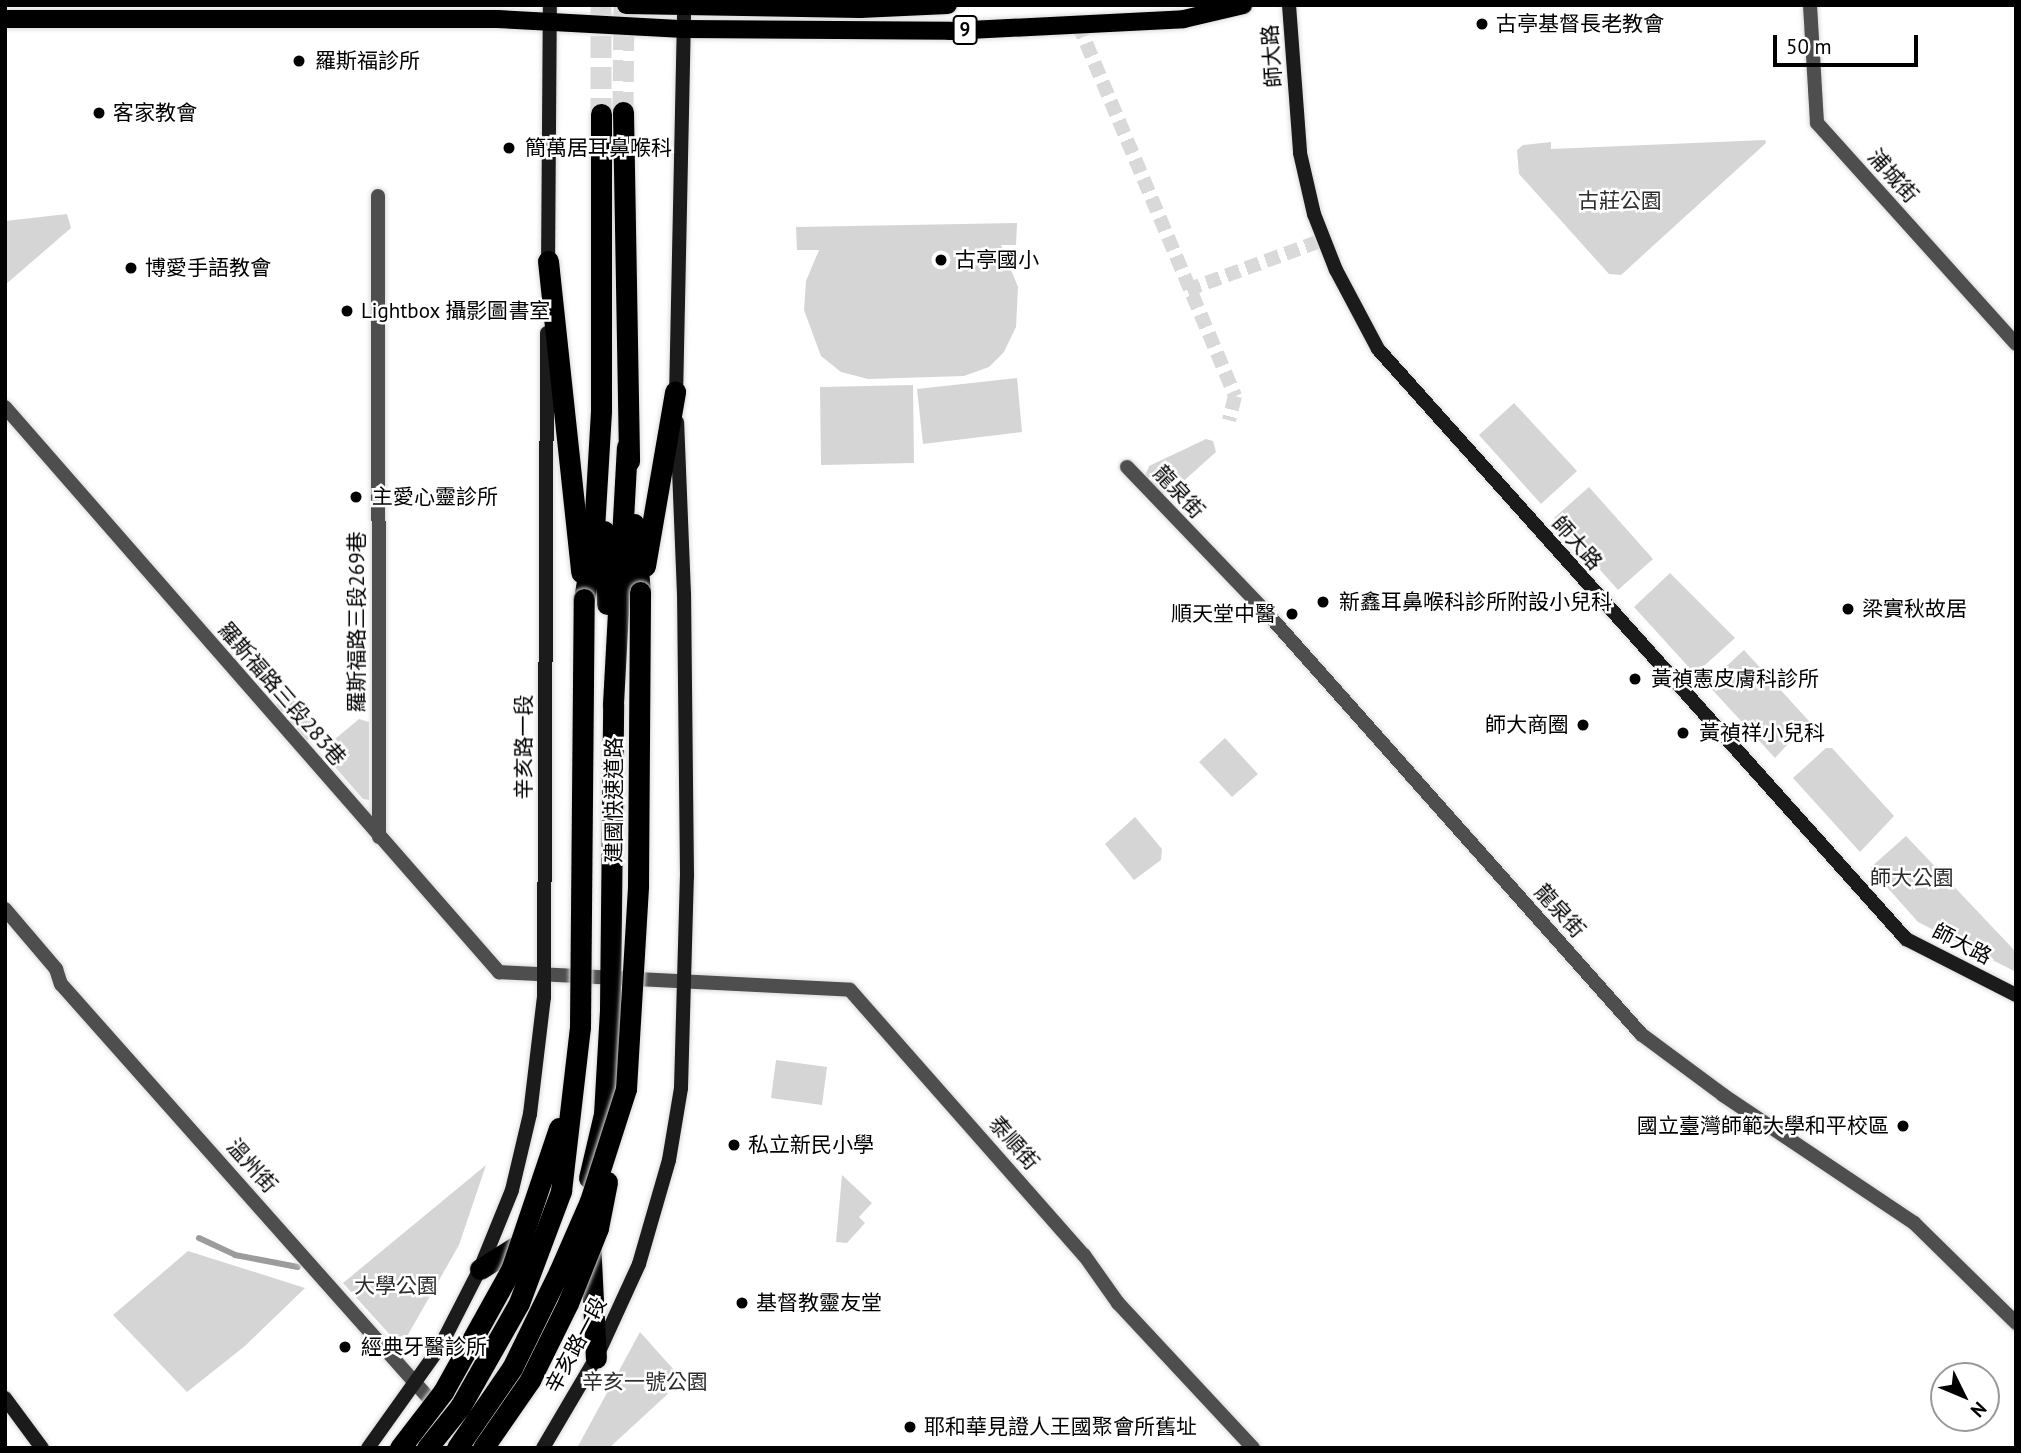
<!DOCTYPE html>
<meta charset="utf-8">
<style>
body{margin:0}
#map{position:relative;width:2021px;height:1453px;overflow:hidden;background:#fff;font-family:"PT Sans","Noto Sans TC",sans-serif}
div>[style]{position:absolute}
.green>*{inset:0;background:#d5d5d5}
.stream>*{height:6px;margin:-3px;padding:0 3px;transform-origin:3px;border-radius:3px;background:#9c9c9c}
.street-tunnel>*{height:14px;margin-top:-7px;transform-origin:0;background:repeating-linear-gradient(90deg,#d9d9d9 0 14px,transparent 0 21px)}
.highway-tunnel>*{height:21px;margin-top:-10.5px;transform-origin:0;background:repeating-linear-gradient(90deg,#d9d9d9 0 21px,transparent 0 31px)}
.roads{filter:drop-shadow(0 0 2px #dbdbdb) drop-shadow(0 0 2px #dbdbdb)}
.street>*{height:14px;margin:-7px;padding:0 7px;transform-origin:7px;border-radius:7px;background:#4e4e4e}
.secondary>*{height:14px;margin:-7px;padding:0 7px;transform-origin:7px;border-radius:7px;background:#1b1b1b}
.primary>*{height:18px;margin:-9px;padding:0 9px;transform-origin:9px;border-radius:9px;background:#000}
.highway>*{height:21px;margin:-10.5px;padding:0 10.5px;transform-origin:10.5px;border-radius:10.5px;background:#000}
.bridges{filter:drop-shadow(0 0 2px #dbdbdb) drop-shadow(0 0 2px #dbdbdb)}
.highway-bridge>*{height:21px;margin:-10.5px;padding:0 10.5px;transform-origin:10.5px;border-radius:10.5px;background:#000}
.dots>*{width:19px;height:19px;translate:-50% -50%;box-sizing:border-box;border:4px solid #fff;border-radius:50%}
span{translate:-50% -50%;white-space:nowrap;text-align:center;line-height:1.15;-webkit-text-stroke:5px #fff;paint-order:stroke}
.shield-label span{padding:2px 5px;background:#fff;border:2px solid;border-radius:5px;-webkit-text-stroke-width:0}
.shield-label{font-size:19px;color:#000;font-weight:700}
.poi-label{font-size:21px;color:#000}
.left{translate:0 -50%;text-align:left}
.right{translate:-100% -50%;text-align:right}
.street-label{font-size:21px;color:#000}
.park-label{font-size:21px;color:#2c2c2c}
.frame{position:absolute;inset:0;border:7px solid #000;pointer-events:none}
.north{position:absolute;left:1930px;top:1362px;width:70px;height:70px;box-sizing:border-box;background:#fff;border:2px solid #999;border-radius:50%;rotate:133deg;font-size:19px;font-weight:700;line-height:28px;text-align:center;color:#000}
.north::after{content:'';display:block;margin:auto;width:24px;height:32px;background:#000;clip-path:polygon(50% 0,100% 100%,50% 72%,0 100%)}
.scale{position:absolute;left:1773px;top:35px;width:145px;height:32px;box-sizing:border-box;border:4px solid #000;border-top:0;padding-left:9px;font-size:21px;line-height:24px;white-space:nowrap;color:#000;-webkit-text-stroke:5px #fff;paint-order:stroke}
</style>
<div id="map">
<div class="green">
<div style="clip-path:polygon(1765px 140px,1766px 143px,1621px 275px,1609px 274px,1519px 174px,1517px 150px,1523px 145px,1551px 142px,1551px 149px)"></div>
<div style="clip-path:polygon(67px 214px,71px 228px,5px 285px,5px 221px)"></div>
<div style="clip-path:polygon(1017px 223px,1016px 245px,1001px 245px,1018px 287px,1016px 327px,1004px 352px,989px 367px,964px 376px,868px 379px,841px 372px,821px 356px,804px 310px,806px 281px,819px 250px,797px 250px,796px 227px)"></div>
<div style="clip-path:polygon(1017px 378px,1022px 432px,923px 444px,917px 389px)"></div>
<div style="clip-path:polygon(913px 385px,914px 463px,821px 465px,820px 387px)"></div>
<div style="clip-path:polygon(1514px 403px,1577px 471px,1541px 504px,1479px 435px)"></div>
<div style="clip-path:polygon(1206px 439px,1213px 441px,1216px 452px,1169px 494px,1157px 493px,1144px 479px,1149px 466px)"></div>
<div style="clip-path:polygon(1589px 487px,1653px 559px,1618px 590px,1554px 518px)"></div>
<div style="clip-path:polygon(1670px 573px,1735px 638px,1695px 674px,1634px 607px)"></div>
<div style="clip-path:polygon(1744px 650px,1809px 721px,1775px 758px,1707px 684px)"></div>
<div style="clip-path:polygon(290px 694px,319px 731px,307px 741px,276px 705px)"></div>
<div style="clip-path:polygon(359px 719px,369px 722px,369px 800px,363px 799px,328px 759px,329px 744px)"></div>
<div style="clip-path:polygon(1225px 738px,1258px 774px,1232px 797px,1199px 762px)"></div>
<div style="clip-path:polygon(1826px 748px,1832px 748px,1894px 816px,1860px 852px,1793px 778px)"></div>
<div style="clip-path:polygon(1135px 817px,1162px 849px,1161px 860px,1134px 880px,1105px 844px)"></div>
<div style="clip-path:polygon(1906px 836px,2016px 952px,2016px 972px,1918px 922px,1870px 868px)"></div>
<div style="clip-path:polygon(776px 1060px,827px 1067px,822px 1105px,771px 1098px)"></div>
<div style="clip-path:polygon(486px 1165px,459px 1245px,401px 1347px,343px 1283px)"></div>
<div style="clip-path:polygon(842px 1175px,872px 1203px,859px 1217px,865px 1223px,847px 1243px,836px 1242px)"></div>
<div style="clip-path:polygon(188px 1251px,305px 1288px,245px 1346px,187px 1392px,113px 1315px)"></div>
<div style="clip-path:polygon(640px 1332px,683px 1380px,609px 1448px,577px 1448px)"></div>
</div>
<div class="stream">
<div style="left:199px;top:1238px;width:40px;rotate:25deg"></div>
<div style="left:235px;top:1255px;width:64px;rotate:10.8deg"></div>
</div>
<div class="street-tunnel">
<div style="left:1078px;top:24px;width:404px;rotate:67.1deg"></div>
<div style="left:1235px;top:396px;width:25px;rotate:104deg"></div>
<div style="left:1187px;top:290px;width:145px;rotate:-20.2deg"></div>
</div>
<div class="highway-tunnel">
<div style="left:601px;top:5px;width:109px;rotate:90deg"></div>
<div style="left:623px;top:112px;width:107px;rotate:-89.5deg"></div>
</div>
<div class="roads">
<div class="street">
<div style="left:1810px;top:5px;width:118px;rotate:86.6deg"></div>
<div style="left:1817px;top:123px;width:297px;rotate:48deg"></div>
<div style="left:378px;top:196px;width:641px;rotate:89.91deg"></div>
<div style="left:5px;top:407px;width:751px;rotate:48.84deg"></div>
<div style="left:499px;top:972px;width:351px;rotate:2.9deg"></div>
<div style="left:850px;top:990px;width:354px;rotate:48.6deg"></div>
<div style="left:1084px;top:1255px;width:59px;rotate:54.7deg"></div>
<div style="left:1118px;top:1303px;width:198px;rotate:47deg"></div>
<div style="left:1127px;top:467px;width:201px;rotate:46.2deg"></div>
<div style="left:1266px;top:612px;width:565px;rotate:48.37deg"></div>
<div style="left:1641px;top:1034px;width:102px;rotate:36.6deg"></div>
<div style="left:1723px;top:1095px;width:230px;rotate:33.8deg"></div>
<div style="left:1914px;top:1223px;width:143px;rotate:44.4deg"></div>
<div style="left:5px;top:909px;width:79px;rotate:49.6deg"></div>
<div style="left:56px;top:969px;width:16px;rotate:72deg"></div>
<div style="left:61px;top:984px;width:621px;rotate:48.4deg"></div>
</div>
<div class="secondary">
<div style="left:1289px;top:5px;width:148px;rotate:85.7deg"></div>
<div style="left:1300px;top:153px;width:63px;rotate:77.1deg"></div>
<div style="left:1314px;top:214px;width:60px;rotate:68.6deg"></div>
<div style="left:1336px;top:270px;width:89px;rotate:62deg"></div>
<div style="left:1378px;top:349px;width:792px;rotate:48.17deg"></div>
<div style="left:1906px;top:939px;width:123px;rotate:27deg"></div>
<div style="left:548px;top:270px;width:265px;rotate:-89.6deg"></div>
<div style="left:676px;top:398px;width:393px;rotate:-88.8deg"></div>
<div style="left:5px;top:1398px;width:62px;rotate:53.5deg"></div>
<div style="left:368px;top:1448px;width:124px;rotate:-54.5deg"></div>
<div style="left:440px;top:1347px;width:88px;rotate:-62.9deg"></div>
<div style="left:480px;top:1269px;width:85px;rotate:-67.9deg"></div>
<div style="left:512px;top:1190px;width:78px;rotate:-76.7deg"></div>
<div style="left:530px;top:1114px;width:118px;rotate:-83.2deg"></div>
<div style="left:544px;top:997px;width:664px;rotate:-89.74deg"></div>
<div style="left:543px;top:1448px;width:104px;rotate:-59.5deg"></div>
<div style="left:596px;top:1358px;width:103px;rotate:-65.4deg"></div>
<div style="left:639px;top:1264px;width:108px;rotate:-73.9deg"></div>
<div style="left:669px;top:1160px;width:73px;rotate:-80.5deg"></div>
<div style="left:681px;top:1088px;width:212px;rotate:-88.4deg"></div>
<div style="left:687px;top:876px;width:282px;rotate:-90.6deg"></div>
<div style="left:684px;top:594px;width:172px;rotate:-92.3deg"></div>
</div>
<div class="primary">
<div style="left:626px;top:5px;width:234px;rotate:1deg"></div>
<div style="left:860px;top:9px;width:88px;rotate:-2.6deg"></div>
<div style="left:5px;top:19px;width:492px"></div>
<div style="left:497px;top:19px;width:187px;rotate:3.1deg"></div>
<div style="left:684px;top:29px;width:266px;rotate:0.4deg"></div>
<div style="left:950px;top:31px;width:234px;rotate:-2.9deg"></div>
<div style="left:1184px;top:19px;width:61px;rotate:-13.3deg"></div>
</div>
<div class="highway">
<div style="left:623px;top:112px;width:349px;rotate:89deg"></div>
<div style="left:548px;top:261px;width:313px;rotate:83.9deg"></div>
<div style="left:634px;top:524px;width:68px;rotate:85deg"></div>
<div style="left:604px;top:531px;width:73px;rotate:87.6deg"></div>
<div style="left:645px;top:566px;width:177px;rotate:-80.2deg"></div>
<div style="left:584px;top:599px;width:54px;rotate:-80.4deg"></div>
<div style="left:593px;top:546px;width:136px;rotate:-86.6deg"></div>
<div style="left:601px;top:410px;width:296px;rotate:-90deg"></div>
<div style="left:589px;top:1178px;width:66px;rotate:-76.8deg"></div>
<div style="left:604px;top:1114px;width:105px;rotate:-86.7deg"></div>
<div style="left:610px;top:1009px;width:305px;rotate:-89.4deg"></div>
<div style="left:613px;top:704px;width:257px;rotate:-86.9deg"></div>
<div style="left:590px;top:1241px;width:117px;rotate:87.1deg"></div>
<div style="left:480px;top:1269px;width:57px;rotate:-32deg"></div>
</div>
</div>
<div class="bridges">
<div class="highway-bridge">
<div style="left:400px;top:1448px;width:71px;rotate:-52.5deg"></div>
<div style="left:443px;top:1392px;width:140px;rotate:-60.9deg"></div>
<div style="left:511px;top:1270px;width:150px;rotate:-71.3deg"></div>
<div style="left:427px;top:1448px;width:53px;rotate:-51.2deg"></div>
<div style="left:460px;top:1407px;width:120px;rotate:-60.4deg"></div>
<div style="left:519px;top:1303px;width:120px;rotate:-69.4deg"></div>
<div style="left:561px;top:1191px;width:165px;rotate:-83.4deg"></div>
<div style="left:580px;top:1027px;width:428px;rotate:-89.5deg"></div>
<div style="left:457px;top:1448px;width:97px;rotate:-55.5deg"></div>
<div style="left:512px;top:1368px;width:107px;rotate:-63.9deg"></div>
<div style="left:559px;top:1272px;width:77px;rotate:-66.4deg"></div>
<div style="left:590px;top:1201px;width:118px;rotate:-72.2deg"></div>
<div style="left:626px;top:1089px;width:204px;rotate:-86.6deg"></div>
<div style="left:638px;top:885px;width:293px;rotate:-89.6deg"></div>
<div style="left:483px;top:1448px;width:83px;rotate:-55.3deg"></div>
<div style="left:530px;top:1380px;width:86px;rotate:-63.7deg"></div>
<div style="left:568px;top:1303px;width:81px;rotate:-68.2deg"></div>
<div style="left:598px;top:1228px;width:47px;rotate:-78.9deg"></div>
</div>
</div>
<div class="dots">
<div style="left:1482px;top:24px;background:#000"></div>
<div style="left:299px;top:61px;background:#000"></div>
<div style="left:99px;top:113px;background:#000"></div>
<div style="left:509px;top:148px;background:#000"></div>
<div style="left:941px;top:260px;background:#000"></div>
<div style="left:131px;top:268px;background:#000"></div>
<div style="left:347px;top:311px;background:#000"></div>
<div style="left:356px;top:497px;background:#000"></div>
<div style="left:1323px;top:602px;background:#000"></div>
<div style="left:1848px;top:609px;background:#000"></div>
<div style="left:1292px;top:614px;background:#000"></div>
<div style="left:1635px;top:679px;background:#000"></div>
<div style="left:1583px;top:725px;background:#000"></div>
<div style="left:1683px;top:733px;background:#000"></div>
<div style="left:1903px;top:1126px;background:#000"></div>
<div style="left:734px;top:1145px;background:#000"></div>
<div style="left:742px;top:1303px;background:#000"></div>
<div style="left:345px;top:1347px;background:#000"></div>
<div style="left:910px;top:1427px;background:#000"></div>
</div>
<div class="shield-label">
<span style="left:965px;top:30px">9</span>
</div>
<div class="poi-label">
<span class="left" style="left:1496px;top:24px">古亭基督長老教會</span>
<span class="left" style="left:315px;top:61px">羅斯福診所</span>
<span class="left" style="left:113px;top:113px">客家教會</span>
<span class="left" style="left:525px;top:148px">簡萬居耳鼻喉科</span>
<span class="left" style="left:955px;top:260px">古亭國小</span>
<span class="left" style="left:145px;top:268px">博愛手語教會</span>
<span class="left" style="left:361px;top:311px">Lightbox 攝影圖書室</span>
<span class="left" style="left:372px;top:497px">主愛心靈診所</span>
<span class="left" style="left:1339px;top:602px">新鑫耳鼻喉科診所附設小兒科</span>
<span class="left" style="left:1862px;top:609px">梁實秋故居</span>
<span class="right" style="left:1276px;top:614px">順天堂中醫</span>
<span class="left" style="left:1651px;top:679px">黃禎憲皮膚科診所</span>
<span class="right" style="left:1569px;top:725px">師大商圈</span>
<span class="left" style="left:1699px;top:733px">黃禎祥小兒科</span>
<span class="right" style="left:1889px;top:1126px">國立臺灣師範大學和平校區</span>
<span class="left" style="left:748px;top:1145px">私立新民小學</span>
<span class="left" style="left:756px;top:1303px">基督教靈友堂</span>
<span class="left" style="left:361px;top:1347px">經典牙醫診所</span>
<span class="left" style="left:924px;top:1427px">耶和華見證人王國聚會所舊址</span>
</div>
<div class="street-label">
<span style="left:1272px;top:56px;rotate:-94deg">師大路</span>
<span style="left:1893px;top:176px;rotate:48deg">浦城街</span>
<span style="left:1179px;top:492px;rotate:47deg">龍泉街</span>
<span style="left:1577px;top:543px;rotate:48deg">師大路</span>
<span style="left:357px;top:622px;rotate:-90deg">羅斯福路三段269巷</span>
<span style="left:282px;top:694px;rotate:49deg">羅斯福路三段283巷</span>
<span style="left:524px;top:747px;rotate:-90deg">辛亥路一段</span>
<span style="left:614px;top:800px;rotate:-90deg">建國快速道路</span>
<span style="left:1560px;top:911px;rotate:48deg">龍泉街</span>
<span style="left:1962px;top:944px;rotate:27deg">師大路</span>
<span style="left:1014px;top:1143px;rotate:49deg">泰順街</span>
<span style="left:252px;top:1166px;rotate:48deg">溫州街</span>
<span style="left:576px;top:1345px;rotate:-62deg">辛亥路一段</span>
</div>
<div class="park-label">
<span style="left:1620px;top:201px">古莊公園</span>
<span style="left:1912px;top:878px">師大公園</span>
<span style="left:396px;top:1286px">大學公園</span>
<span style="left:645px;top:1382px">辛亥一號公園</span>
</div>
<div class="frame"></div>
<div class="north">N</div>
<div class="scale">50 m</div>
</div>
